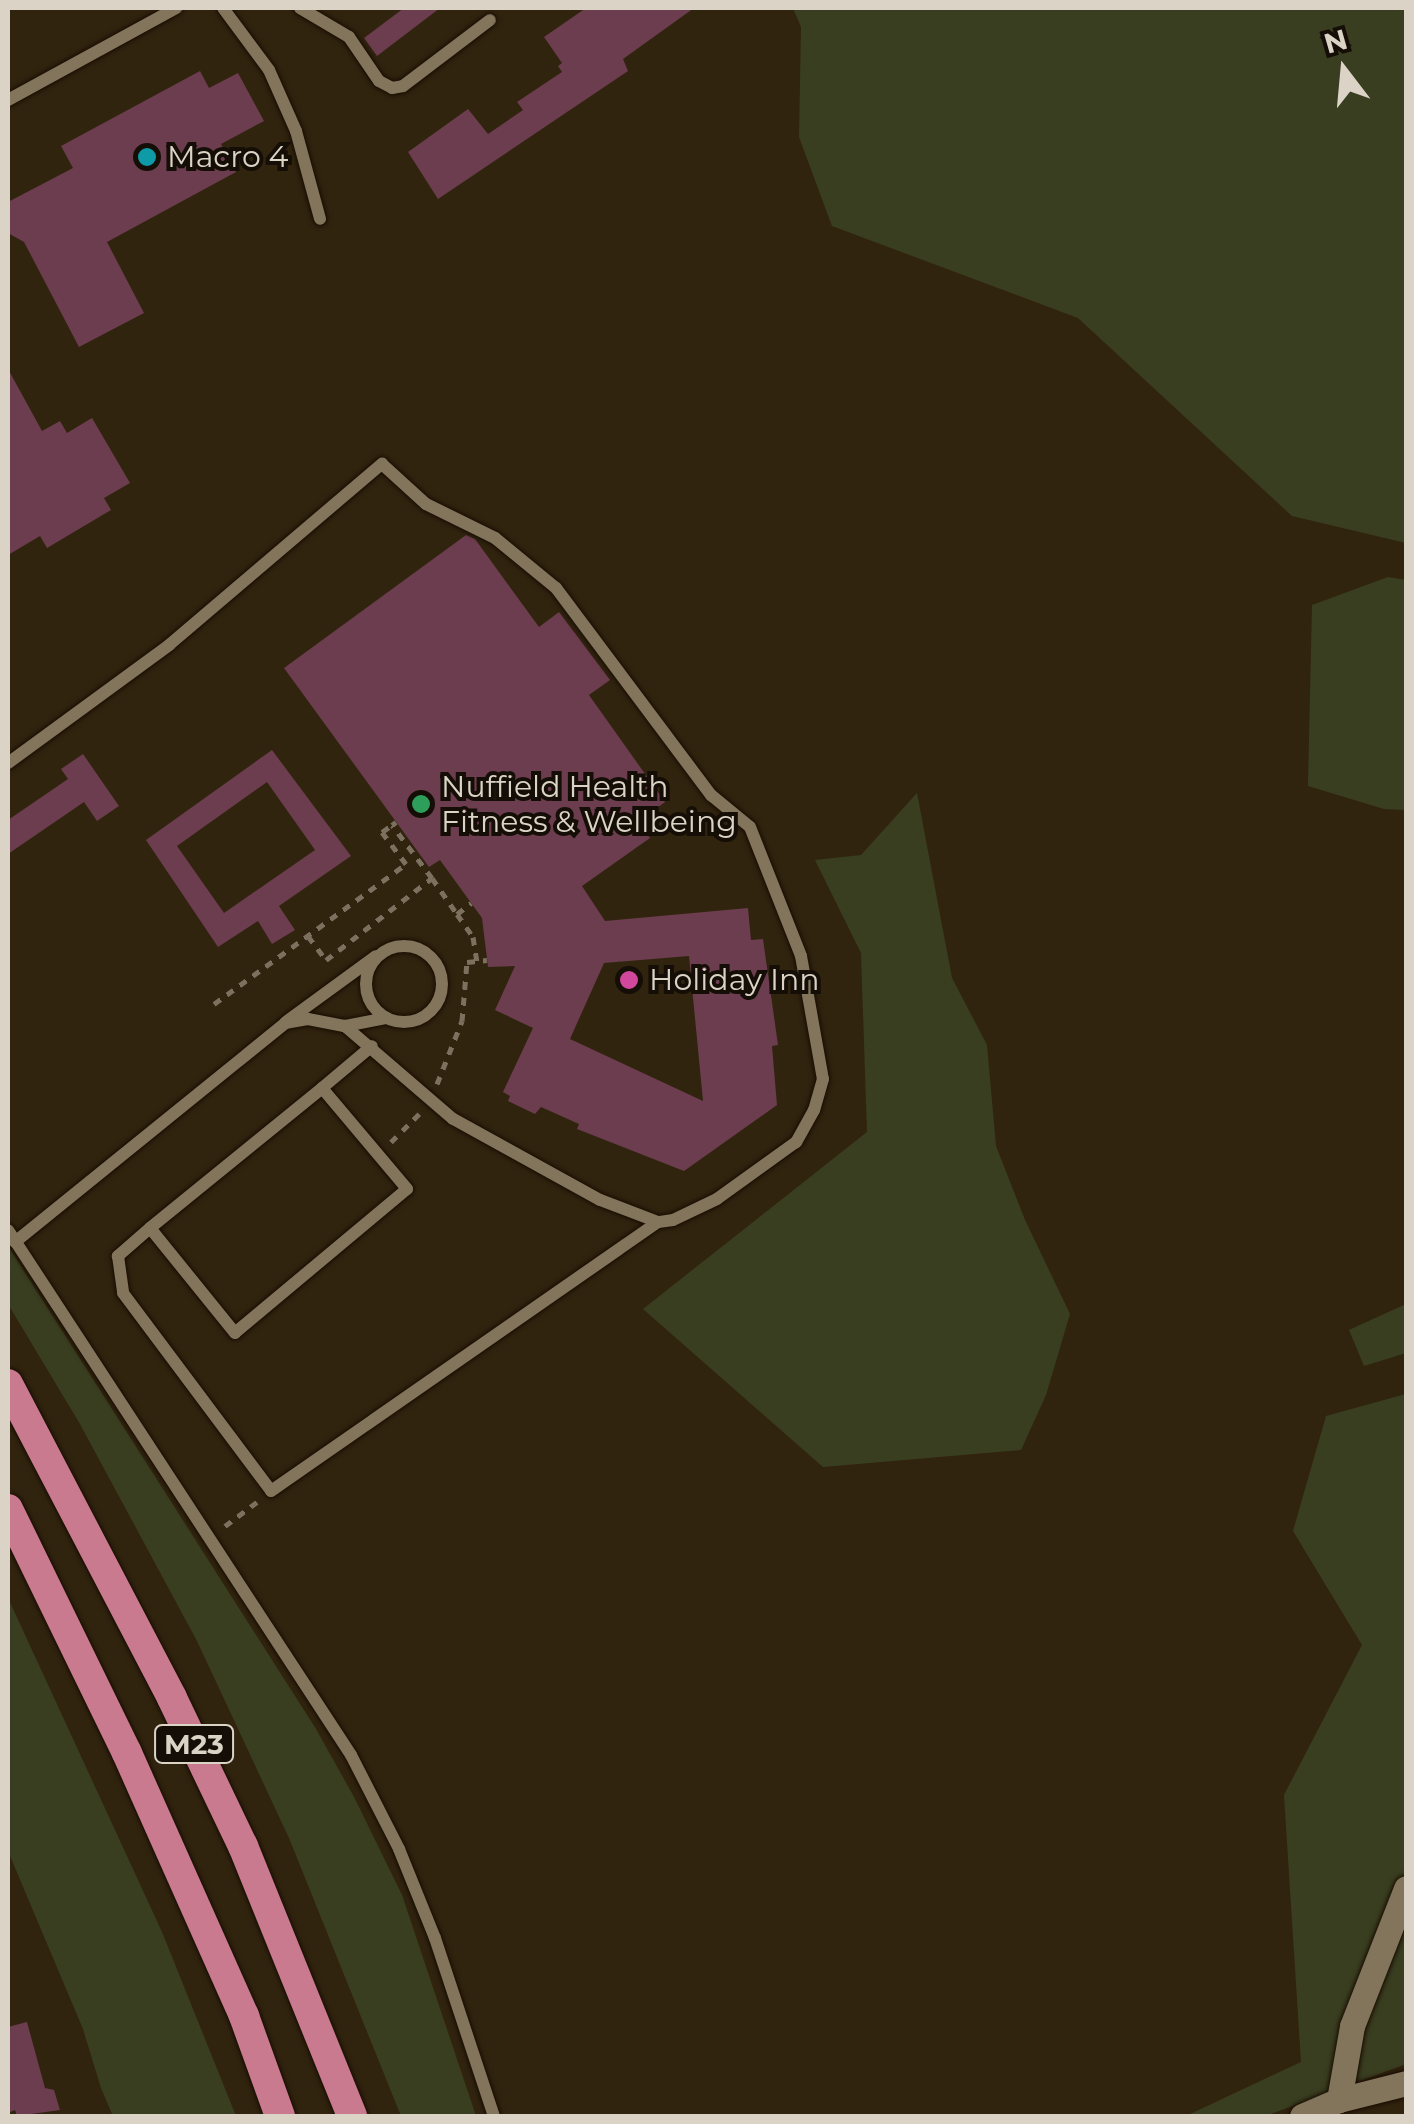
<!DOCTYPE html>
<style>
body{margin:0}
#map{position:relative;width:1414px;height:2124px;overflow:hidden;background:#31240f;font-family:Montserrat,sans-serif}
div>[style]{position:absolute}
.green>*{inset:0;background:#3a3e20}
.building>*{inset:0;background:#6b3d4e}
.path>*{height:5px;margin-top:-2.5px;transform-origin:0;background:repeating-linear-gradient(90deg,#7c715f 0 8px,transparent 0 16px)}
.roads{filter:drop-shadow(0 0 2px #180d00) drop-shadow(0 0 2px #180d00)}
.lane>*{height:12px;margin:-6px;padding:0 6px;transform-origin:6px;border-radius:6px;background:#83745c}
.lane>.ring{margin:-6px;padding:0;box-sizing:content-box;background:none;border:12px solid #83745c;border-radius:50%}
.street>*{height:25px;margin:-12.5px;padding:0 12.5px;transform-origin:12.5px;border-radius:12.5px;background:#83745c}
.secondary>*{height:25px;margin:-12.5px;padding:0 12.5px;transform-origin:12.5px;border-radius:12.5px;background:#83745c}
.highway>*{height:30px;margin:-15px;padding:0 15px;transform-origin:15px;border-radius:15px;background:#c97a8f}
.dots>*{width:28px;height:28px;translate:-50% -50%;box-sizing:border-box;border:5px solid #140e06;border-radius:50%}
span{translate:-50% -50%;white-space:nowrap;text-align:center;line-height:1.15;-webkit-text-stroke:8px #140e06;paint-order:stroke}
.shield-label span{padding:2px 8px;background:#140e06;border:2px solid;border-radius:8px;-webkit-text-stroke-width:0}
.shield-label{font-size:28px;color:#dbd3c6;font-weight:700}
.poi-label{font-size:30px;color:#dbd3c6}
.left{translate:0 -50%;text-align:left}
.frame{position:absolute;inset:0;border:10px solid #dbd3c6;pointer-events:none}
.north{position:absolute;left:1294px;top:20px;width:100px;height:100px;-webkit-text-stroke:8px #140e06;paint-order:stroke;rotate:344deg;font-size:28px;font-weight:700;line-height:40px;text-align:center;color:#dbd3c6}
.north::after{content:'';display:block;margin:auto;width:35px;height:45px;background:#dbd3c6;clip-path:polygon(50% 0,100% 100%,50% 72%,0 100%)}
</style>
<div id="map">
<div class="green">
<div style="clip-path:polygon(793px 8px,1406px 8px,1406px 543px,1292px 516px,1078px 318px,832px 226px,799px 137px,801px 27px)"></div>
<div style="clip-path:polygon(1388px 577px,1406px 580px,1406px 810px,1384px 809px,1308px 786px,1312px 605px)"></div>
<div style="clip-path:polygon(917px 793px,952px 978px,987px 1045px,996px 1146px,1025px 1220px,1070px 1314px,1046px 1395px,1021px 1450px,823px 1467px,643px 1309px,867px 1132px,861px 953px,815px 860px,861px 855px)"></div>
<div style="clip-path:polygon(8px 1246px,316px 1729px,354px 1797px,402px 1895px,476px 2116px,401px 2116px,289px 1838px,197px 1641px,80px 1424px,8px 1304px)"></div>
<div style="clip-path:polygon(1406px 1304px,1406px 1353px,1364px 1366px,1349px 1330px)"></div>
<div style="clip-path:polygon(1406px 1394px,1406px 2064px,1265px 2116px,1186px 2116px,1301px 2062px,1284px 1795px,1362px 1645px,1293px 1531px,1326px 1416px)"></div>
<div style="clip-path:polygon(8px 1598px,162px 1932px,236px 2116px,113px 2116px,101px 2088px,83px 2029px,8px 1851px)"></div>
</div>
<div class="building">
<div style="clip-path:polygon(404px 8px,440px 8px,377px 56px,364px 38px)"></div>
<div style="clip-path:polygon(586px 8px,694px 8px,623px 59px,628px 71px,438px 199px,408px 152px,468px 109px,488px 134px,523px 110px,517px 102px,562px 72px,558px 66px,562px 63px,544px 37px)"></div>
<div style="clip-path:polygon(200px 71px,209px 88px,238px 73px,264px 121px,221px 144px,236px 172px,107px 242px,144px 313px,79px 347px,24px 242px,8px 233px,8px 202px,73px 168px,61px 146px)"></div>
<div style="clip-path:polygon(8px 369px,42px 431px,60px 421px,67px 433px,92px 418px,130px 483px,104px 498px,111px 510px,47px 548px,40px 536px,8px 555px)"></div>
<div style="clip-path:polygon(evenodd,466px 535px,475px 539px,539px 627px,559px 612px,610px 680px,589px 695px,665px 802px,638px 822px,650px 838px,582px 886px,605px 921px,748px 908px,751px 940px,763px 939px,778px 1045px,772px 1046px,777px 1105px,684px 1171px,577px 1129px,579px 1124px,541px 1107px,535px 1114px,508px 1101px,510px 1096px,503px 1092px,533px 1028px,495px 1010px,515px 966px,488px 967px,482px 918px,440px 860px,429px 867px,284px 668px,466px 535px,689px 956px,703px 1101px,570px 1039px,604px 963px,689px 956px)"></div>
<div style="clip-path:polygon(evenodd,272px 750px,351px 856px,279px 906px,295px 930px,272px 944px,258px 921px,218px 947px,146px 840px,272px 750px,267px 782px,315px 850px,224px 913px,177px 846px,267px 782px)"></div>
<div style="clip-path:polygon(83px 754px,119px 806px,97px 821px,84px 802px,8px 854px,8px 820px,68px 779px,61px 769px)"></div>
<div style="clip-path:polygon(27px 2022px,45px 2088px,54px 2090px,60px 2110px,17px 2116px,15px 2110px,8px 2113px,8px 2027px)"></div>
</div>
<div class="path">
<div style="left:432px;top:878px;width:44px;rotate:55.2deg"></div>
<div style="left:457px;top:914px;width:18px;rotate:-38deg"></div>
<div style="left:457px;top:914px;width:28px;rotate:55deg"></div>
<div style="left:473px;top:937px;width:24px;rotate:81deg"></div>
<div style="left:308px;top:936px;width:31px;rotate:53deg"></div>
<div style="left:326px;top:960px;width:134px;rotate:-37.7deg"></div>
<div style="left:432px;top:878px;width:66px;rotate:-127deg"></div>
<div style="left:392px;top:825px;width:5px;rotate:-37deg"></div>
<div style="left:214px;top:1004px;width:238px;rotate:-36.1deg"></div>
<div style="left:406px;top:864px;width:40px;rotate:-127deg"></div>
<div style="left:382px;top:832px;width:12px;rotate:-35deg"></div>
<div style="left:437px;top:1084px;width:68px;rotate:-68.4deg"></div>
<div style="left:462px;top:1021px;width:59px;rotate:-85.2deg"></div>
<div style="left:467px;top:962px;width:20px;rotate:-6deg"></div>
<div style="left:391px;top:1142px;width:40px;rotate:-45deg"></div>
<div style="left:225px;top:1526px;width:40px;rotate:-37deg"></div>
</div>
<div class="roads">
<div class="lane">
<div style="left:223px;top:8px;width:77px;rotate:53.4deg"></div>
<div style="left:269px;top:70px;width:67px;rotate:66.1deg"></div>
<div style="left:296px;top:131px;width:91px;rotate:74.7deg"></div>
<div style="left:300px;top:8px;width:57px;rotate:30.6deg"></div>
<div style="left:349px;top:37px;width:53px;rotate:55.7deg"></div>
<div style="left:379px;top:81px;width:15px;rotate:28deg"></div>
<div style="left:392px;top:88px;width:11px;rotate:-10deg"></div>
<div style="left:403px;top:86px;width:109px;rotate:-37.2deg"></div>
<div style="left:8px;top:100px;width:192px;rotate:-28.7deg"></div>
<div style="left:8px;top:763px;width:200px;rotate:-36.2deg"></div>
<div style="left:169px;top:645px;width:280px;rotate:-40.4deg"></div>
<div style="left:382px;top:464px;width:59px;rotate:42.3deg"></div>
<div style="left:426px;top:504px;width:77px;rotate:26.2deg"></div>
<div style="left:495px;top:538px;width:79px;rotate:39.3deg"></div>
<div style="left:556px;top:588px;width:259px;rotate:53.2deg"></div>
<div style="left:711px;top:795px;width:50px;rotate:39.4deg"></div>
<div style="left:750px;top:827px;width:139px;rotate:68.4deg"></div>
<div style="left:801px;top:956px;width:125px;rotate:79.9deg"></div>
<div style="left:823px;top:1079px;width:32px;rotate:106deg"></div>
<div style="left:814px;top:1110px;width:37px;rotate:119deg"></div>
<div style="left:796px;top:1142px;width:97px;rotate:144.2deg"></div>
<div style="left:717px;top:1199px;width:49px;rotate:154.5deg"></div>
<div style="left:673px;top:1220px;width:15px;rotate:172deg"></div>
<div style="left:658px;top:1222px;width:62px;rotate:-159.2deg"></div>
<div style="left:600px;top:1200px;width:168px;rotate:-151.1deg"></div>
<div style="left:453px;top:1119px;width:143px;rotate:-139.3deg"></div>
<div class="ring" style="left:366px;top:946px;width:64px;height:64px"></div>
<div style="left:287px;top:1021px;width:110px;rotate:-36.1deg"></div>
<div style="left:322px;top:1088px;width:132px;rotate:49.9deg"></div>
<div style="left:407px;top:1189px;width:224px;rotate:140.1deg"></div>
<div style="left:235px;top:1333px;width:135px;rotate:-129deg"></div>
<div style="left:150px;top:1228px;width:222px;rotate:-39.1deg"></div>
<div style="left:322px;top:1088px;width:65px;rotate:-40deg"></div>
<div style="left:150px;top:1228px;width:43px;rotate:138.8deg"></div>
<div style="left:118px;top:1256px;width:37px;rotate:82deg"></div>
<div style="left:123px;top:1293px;width:247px;rotate:53.2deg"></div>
<div style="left:271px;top:1491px;width:471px;rotate:-34.8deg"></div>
<div style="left:8px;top:1230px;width:627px;rotate:56.84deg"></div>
<div style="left:351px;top:1755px;width:106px;rotate:62.9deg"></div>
<div style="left:399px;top:1849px;width:96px;rotate:68deg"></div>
<div style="left:435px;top:1938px;width:188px;rotate:71.7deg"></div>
<div style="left:15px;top:1242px;width:348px;rotate:-39deg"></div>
<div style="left:285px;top:1023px;width:23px;rotate:-10deg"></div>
<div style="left:308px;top:1019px;width:38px;rotate:11deg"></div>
<div style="left:345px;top:1026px;width:42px;rotate:-11deg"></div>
</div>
<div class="street">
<div style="left:1339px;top:2100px;width:75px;rotate:-80deg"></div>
<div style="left:1352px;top:2026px;width:148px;rotate:-68.6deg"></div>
</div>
<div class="secondary">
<div style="left:1302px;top:2116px;width:40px;rotate:-23.4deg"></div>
<div style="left:1339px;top:2100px;width:69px;rotate:-14.2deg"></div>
</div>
<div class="highway">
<div style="left:8px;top:1384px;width:354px;rotate:62.4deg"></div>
<div style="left:172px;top:1698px;width:164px;rotate:64.4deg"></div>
<div style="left:243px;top:1846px;width:291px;rotate:68deg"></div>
<div style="left:8px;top:1509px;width:271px;rotate:64deg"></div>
<div style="left:127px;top:1753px;width:288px;rotate:66deg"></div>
<div style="left:244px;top:2016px;width:106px;rotate:70.2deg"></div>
</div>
</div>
<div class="dots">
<div style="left:147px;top:157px;background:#0f9aa8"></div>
<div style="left:421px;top:804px;background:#2e9e5b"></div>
<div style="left:629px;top:980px;background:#d1479c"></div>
</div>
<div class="shield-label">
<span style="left:194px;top:1744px">M23</span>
</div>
<div class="poi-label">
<span class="left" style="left:167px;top:157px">Macro 4</span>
<span class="left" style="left:441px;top:804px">Nuffield Health<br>Fitness &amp; Wellbeing</span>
<span class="left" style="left:649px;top:980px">Holiday Inn</span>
</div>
<div class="frame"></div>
<div class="north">N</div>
</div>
